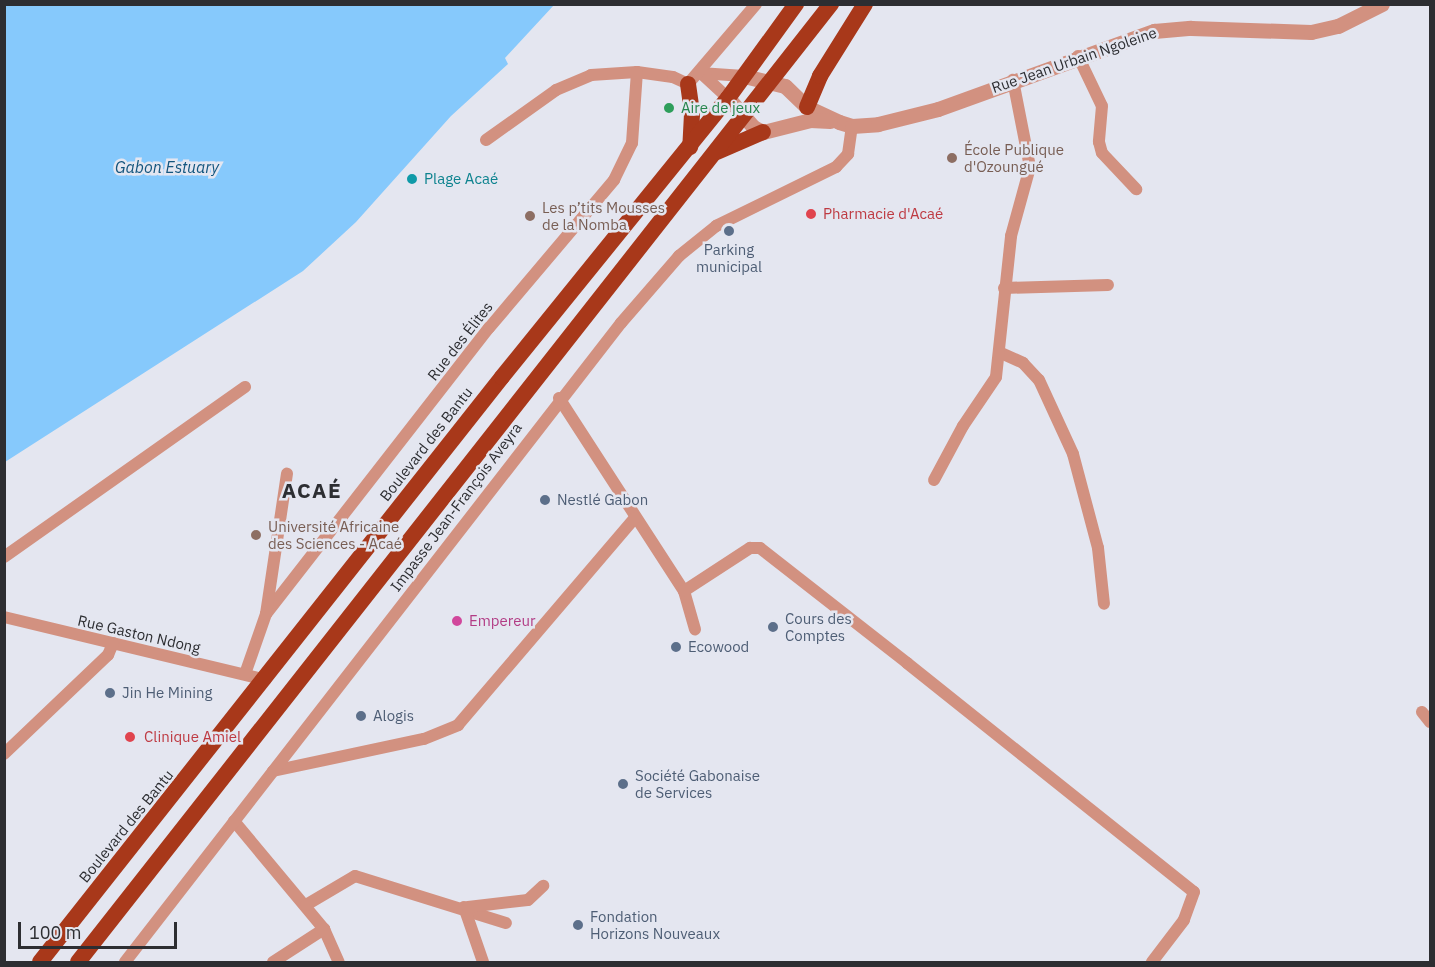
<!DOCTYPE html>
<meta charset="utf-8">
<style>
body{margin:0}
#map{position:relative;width:1435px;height:967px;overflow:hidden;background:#e4e6f0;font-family:"IBM Plex Sans",sans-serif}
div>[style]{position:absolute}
.water>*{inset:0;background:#86c9fc}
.minor>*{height:12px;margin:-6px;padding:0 6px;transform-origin:6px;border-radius:6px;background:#d29180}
.tertiary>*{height:15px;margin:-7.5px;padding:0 7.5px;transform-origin:7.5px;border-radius:7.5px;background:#d29180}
.trunk>*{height:16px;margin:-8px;padding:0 8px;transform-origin:8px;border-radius:8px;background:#a8381a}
.dots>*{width:16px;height:16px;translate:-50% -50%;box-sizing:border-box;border:3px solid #e4e6f0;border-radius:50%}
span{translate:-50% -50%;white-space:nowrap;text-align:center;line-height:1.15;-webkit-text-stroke:5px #e4e6f0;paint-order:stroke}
.street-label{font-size:15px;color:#2d2e32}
.leisure-label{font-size:15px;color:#27864d}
.left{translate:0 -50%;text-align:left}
.education-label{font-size:15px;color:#785e54}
.culture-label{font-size:15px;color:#0d838f}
.health-label{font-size:15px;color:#be3a42}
.service-label{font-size:15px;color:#4e5e75}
.hotel-label{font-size:15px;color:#b23c85}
.water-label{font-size:16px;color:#13557e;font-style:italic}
.district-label{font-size:21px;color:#2d2e32;font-weight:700;letter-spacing:1.5px}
.frame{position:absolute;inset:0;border:6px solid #2d2e32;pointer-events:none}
.scale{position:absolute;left:18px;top:922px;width:159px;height:27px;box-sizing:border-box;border:3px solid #2d2e32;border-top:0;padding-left:8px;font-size:18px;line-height:21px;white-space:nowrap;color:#2d2e32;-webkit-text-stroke:4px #e4e6f0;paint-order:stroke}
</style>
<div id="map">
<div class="water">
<div style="clip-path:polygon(5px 4px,554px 4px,554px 5px,505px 58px,508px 64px,451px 116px,356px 222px,303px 271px,5px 462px)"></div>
</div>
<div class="minor">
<div style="left:1078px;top:56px;width:55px;rotate:64.4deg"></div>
<div style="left:1102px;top:106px;width:36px;rotate:95deg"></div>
<div style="left:1099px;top:142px;width:11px;rotate:75deg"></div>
<div style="left:1102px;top:153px;width:50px;rotate:46.6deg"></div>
<div style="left:700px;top:73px;width:44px;rotate:3.9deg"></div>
<div style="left:701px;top:73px;width:37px;rotate:43deg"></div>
<div style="left:486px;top:140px;width:86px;rotate:-35.5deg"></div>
<div style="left:556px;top:90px;width:38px;rotate:-23deg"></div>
<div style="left:591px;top:75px;width:46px;rotate:-3.7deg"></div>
<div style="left:637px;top:72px;width:36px;rotate:8deg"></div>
<div style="left:673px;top:77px;width:17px;rotate:25deg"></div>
<div style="left:688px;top:84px;width:105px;rotate:-49.6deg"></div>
<div style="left:1004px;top:288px;width:104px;rotate:-1.7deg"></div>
<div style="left:1001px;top:353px;width:24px;rotate:24deg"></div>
<div style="left:1023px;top:363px;width:23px;rotate:47deg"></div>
<div style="left:1039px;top:380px;width:81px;rotate:65.3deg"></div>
<div style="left:1073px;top:454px;width:97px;rotate:75.1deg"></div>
<div style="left:1098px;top:548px;width:56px;rotate:83.9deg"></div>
<div style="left:559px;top:398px;width:230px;rotate:57.1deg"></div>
<div style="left:684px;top:591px;width:40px;rotate:74deg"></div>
<div style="left:934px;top:480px;width:61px;rotate:-61.8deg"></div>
<div style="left:963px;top:426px;width:59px;rotate:-56deg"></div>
<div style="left:996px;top:377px;width:142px;rotate:-83.9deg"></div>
<div style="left:1011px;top:236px;width:72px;rotate:-74.6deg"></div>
<div style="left:1030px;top:167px;width:89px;rotate:-101.1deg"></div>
<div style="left:4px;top:557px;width:295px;rotate:-35.2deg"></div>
<div style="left:684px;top:591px;width:79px;rotate:-33.1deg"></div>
<div style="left:750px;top:548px;width:10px"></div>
<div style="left:760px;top:548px;width:187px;rotate:38deg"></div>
<div style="left:907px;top:663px;width:367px;rotate:38.6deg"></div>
<div style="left:1194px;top:892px;width:30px;rotate:110deg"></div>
<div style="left:1184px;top:920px;width:53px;rotate:127.3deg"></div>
<div style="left:266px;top:614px;width:363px;rotate:-52.1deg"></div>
<div style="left:489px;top:328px;width:194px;rotate:-49.8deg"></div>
<div style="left:614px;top:180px;width:41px;rotate:-64.1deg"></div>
<div style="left:632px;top:143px;width:71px;rotate:-86deg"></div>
<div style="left:4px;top:617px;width:269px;rotate:13.5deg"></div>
<div style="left:245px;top:674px;width:64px;rotate:-70.7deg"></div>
<div style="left:266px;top:614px;width:142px;rotate:-81.5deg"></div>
<div style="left:1422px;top:712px;width:13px;rotate:51deg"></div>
<div style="left:4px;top:754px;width:144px;rotate:-43.6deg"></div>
<div style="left:108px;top:655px;width:13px;rotate:-67deg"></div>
<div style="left:273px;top:771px;width:154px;rotate:-12deg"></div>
<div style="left:424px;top:739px;width:37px;rotate:-22deg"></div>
<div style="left:458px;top:725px;width:272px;rotate:-49.5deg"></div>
<div style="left:234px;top:821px;width:141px;rotate:50.2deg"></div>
<div style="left:324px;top:929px;width:36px;rotate:66deg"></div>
<div style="left:306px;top:905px;width:57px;rotate:-30.6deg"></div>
<div style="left:355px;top:876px;width:158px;rotate:17.3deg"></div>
<div style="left:464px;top:907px;width:58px;rotate:70.9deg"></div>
<div style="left:468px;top:907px;width:60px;rotate:-6.7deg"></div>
<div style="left:528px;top:900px;width:21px;rotate:-43deg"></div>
<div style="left:125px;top:962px;width:809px;rotate:-52.18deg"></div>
<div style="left:621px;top:323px;width:89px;rotate:-49.1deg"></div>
<div style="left:679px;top:256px;width:48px;rotate:-39deg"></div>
<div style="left:716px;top:226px;width:134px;rotate:-26.2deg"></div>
<div style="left:836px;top:167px;width:18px;rotate:-47deg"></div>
<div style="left:848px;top:154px;width:28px;rotate:-82deg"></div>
<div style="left:273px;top:962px;width:61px;rotate:-32.9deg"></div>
</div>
<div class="tertiary">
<div style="left:744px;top:76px;width:42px;rotate:13.7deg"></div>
<div style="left:785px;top:86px;width:30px;rotate:44deg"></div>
<div style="left:807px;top:107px;width:35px;rotate:25deg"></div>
<div style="left:839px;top:122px;width:14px;rotate:17deg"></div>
<div style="left:852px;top:126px;width:26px;rotate:-4deg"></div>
<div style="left:878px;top:124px;width:62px;rotate:-14deg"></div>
<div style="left:938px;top:109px;width:230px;rotate:-19.9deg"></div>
<div style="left:1154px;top:31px;width:37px;rotate:-5deg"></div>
<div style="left:1191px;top:28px;width:120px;rotate:1.9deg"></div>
<div style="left:1311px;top:32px;width:28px;rotate:-13deg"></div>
<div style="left:1338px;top:26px;width:49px;rotate:-26.6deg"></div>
<div style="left:728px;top:98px;width:38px;rotate:49deg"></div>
<div style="left:753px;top:127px;width:11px;rotate:27deg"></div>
<div style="left:763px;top:132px;width:49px;rotate:-14.3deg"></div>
<div style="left:810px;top:120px;width:20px;rotate:3deg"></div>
</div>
<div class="trunk">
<div style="left:688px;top:84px;width:30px;rotate:82deg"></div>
<div style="left:692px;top:114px;width:33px;rotate:93deg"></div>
<div style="left:807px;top:107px;width:34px;rotate:-67deg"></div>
<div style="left:820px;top:76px;width:85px;rotate:-58deg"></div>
<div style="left:717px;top:152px;width:50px;rotate:-23.5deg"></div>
<div style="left:40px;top:962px;width:745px;rotate:-51.7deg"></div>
<div style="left:502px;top:377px;width:359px;rotate:-51deg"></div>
<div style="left:728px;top:98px;width:116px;rotate:-54.1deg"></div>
<div style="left:78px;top:962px;width:1219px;rotate:-51.83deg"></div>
</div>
<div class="dots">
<div style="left:669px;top:108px;background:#2e9e5b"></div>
<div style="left:952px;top:158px;background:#8d6e63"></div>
<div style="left:412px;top:179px;background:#0f9aa8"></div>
<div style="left:811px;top:214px;background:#e0444e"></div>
<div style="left:530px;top:216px;background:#8d6e63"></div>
<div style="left:729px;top:231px;background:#5c6f8a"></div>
<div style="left:545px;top:500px;background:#5c6f8a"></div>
<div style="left:256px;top:535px;background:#8d6e63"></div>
<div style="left:457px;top:621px;background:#d1479c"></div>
<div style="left:773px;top:627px;background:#5c6f8a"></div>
<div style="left:676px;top:647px;background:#5c6f8a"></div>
<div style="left:110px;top:693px;background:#5c6f8a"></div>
<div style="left:361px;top:716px;background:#5c6f8a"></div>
<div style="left:130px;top:737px;background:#e0444e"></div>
<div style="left:623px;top:784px;background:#5c6f8a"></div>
<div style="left:578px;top:925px;background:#5c6f8a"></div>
</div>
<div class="street-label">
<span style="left:1074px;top:60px;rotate:-19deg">Rue Jean Urbain Ngoleine</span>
<span style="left:460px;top:341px;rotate:-52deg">Rue des Élites</span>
<span style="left:426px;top:444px;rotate:-52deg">Boulevard des Bantu</span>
<span style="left:456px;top:507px;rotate:-53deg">Impasse Jean-François Aveyra</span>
<span style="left:139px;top:634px;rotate:13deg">Rue Gaston Ndong</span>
<span style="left:126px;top:826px;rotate:-51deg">Boulevard des Bantu</span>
</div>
<div class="leisure-label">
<span class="left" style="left:681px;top:108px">Aire de jeux</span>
</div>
<div class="education-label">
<span class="left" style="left:964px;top:158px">École Publique<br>d'Ozoungué</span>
<span class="left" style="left:542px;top:216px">Les p’tits Mousses<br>de la Nomba</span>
<span class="left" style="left:268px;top:535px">Université Africaine<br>des Sciences - Acaé</span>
</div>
<div class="culture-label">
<span class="left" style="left:424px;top:179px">Plage Acaé</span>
</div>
<div class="health-label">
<span class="left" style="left:823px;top:214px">Pharmacie d'Acaé</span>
<span class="left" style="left:144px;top:737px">Clinique Amiel</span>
</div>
<div class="service-label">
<span style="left:729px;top:258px">Parking<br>municipal</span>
<span class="left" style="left:557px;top:500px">Nestlé Gabon</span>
<span class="left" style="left:785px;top:627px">Cours des<br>Comptes</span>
<span class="left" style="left:688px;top:647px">Ecowood</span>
<span class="left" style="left:122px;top:693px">Jin He Mining</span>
<span class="left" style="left:373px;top:716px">Alogis</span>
<span class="left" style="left:635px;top:784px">Société Gabonaise<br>de Services</span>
<span class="left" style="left:590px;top:925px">Fondation<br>Horizons Nouveaux</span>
</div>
<div class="hotel-label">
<span class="left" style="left:469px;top:621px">Empereur</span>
</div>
<div class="water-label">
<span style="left:167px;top:167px">Gabon Estuary</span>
</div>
<div class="district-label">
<span style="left:312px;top:490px">ACAÉ</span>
</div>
<div class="frame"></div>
<div class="scale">100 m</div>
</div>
